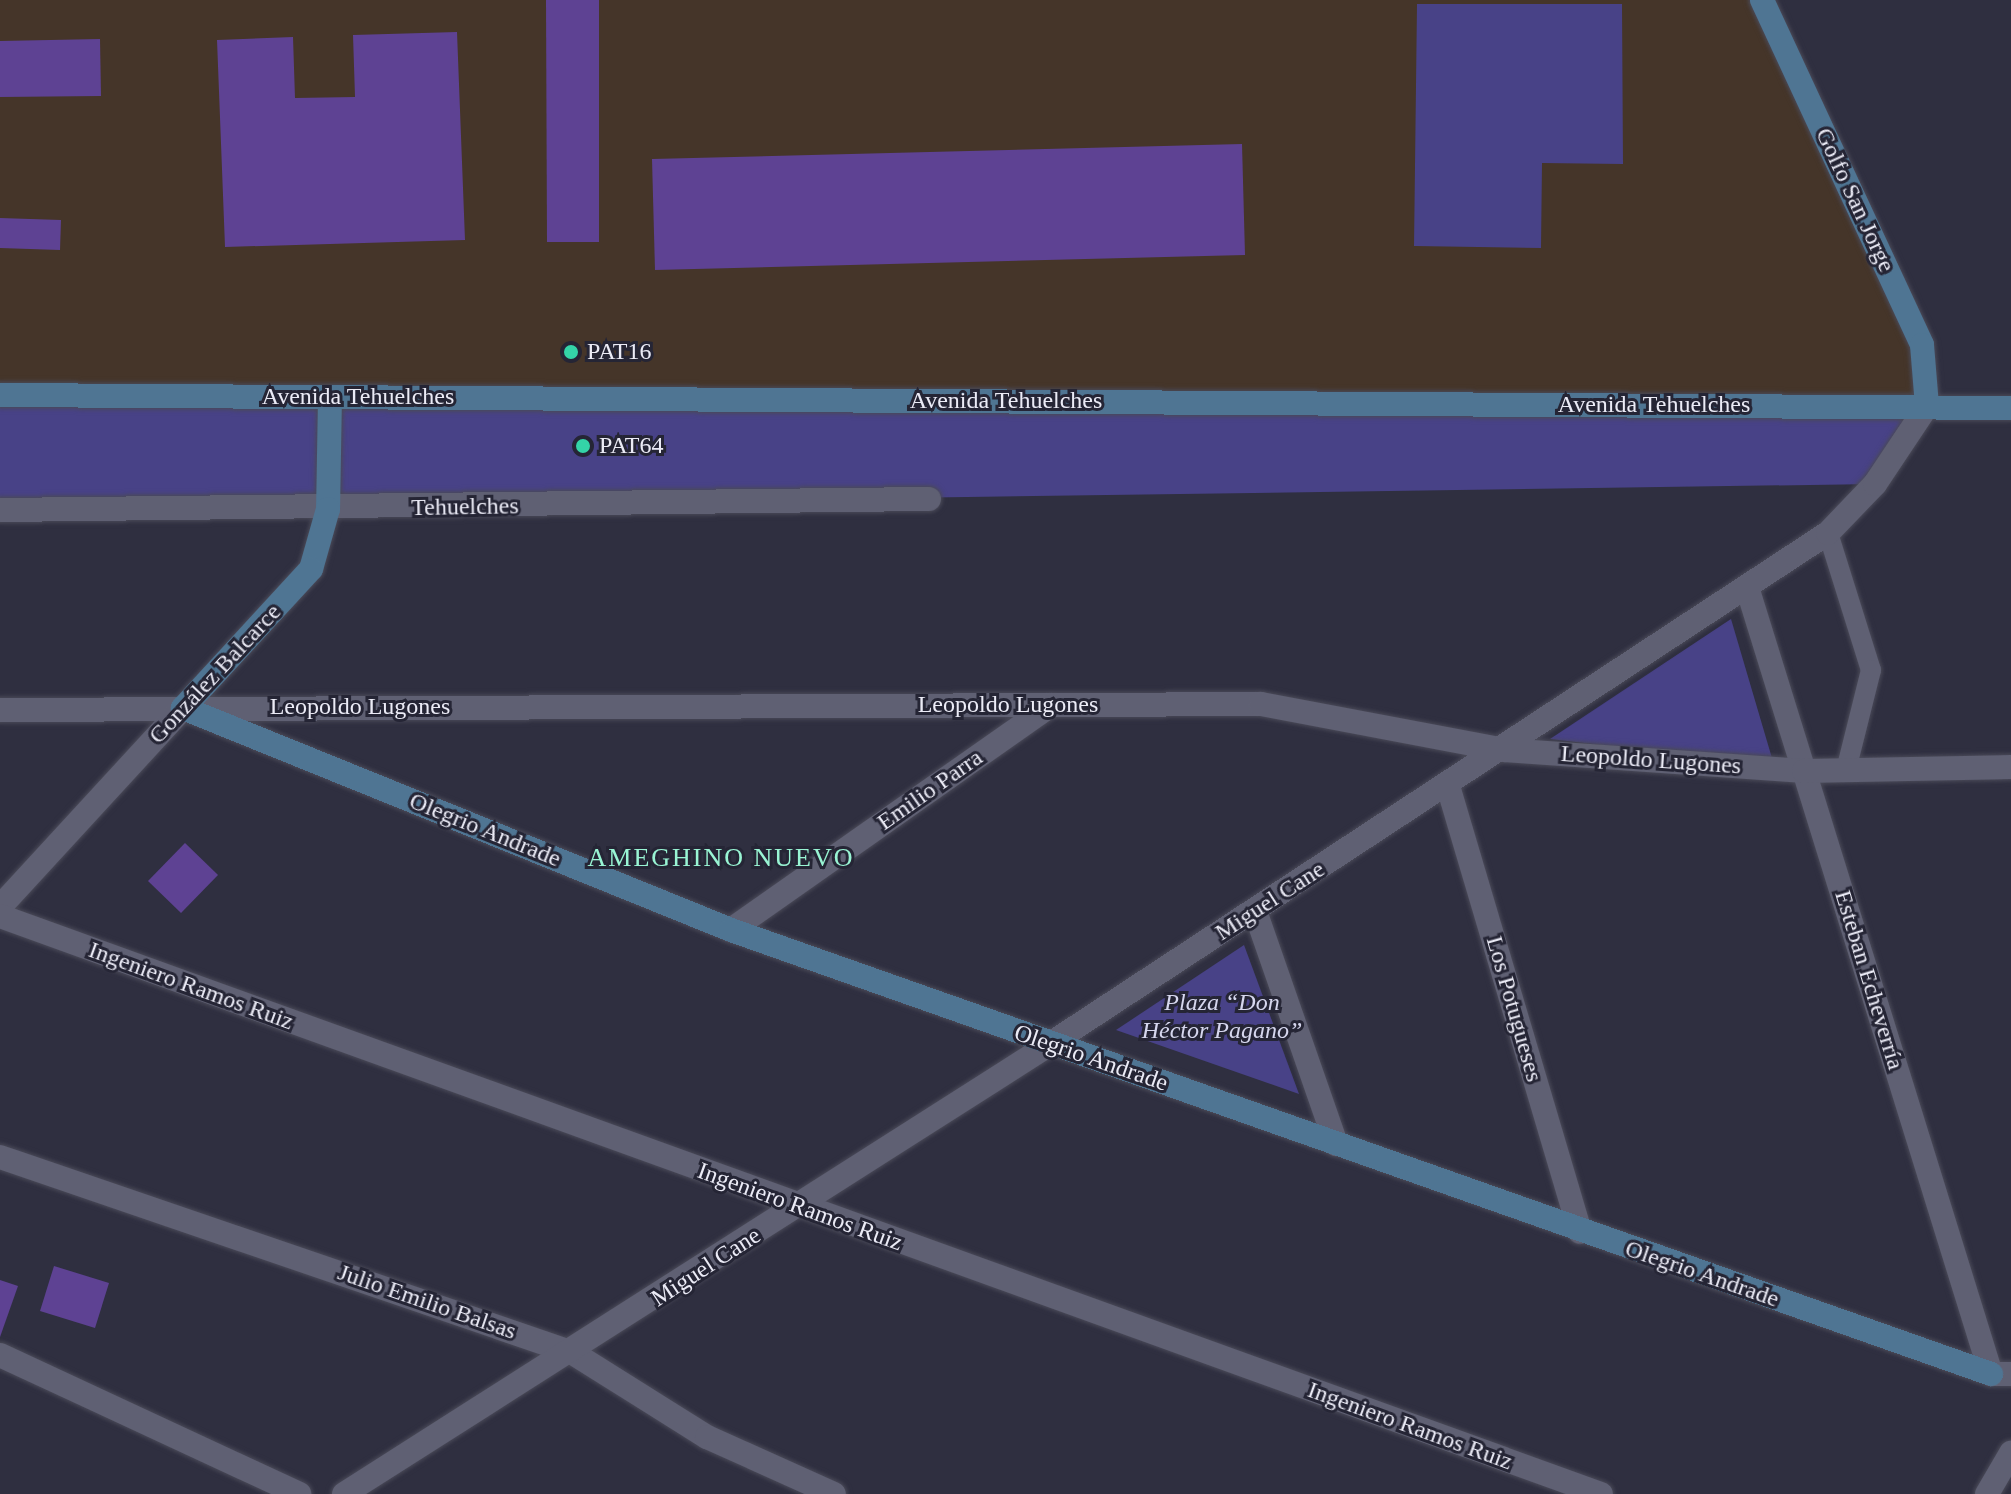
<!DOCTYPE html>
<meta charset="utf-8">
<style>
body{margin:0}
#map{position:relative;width:2011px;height:1494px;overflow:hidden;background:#2f2f40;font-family:Georgia,serif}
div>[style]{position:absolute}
.commercial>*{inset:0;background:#453529}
.green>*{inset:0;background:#484287}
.building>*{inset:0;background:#5e4293}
.roads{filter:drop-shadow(0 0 2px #4a4a58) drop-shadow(0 0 2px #4a4a58)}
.lane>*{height:20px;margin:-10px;padding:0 10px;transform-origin:10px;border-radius:10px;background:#5f6073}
.street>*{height:24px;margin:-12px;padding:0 12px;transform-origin:12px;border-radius:12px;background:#5f6073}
.secondary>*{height:24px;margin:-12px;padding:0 12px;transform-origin:12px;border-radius:12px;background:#4f7593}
.dots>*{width:22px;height:22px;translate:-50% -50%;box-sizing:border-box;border:4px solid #252535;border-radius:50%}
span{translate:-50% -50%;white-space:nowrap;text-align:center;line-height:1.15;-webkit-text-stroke:6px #252535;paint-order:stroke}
.street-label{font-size:24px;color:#ebebf6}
.poi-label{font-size:24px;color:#ebebf6}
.left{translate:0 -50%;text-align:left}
.park-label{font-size:24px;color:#d6d7ee;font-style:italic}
.neighbourhood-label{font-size:26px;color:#99f5d4;letter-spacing:2px}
</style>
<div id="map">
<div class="commercial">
<div style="clip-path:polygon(0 0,1762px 0,1922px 345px,1927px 406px,0 395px)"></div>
</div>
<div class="green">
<div style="clip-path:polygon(1417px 4px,1622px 4px,1623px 164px,1542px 163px,1541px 248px,1414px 246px)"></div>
<div style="clip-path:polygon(0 395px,1927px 406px,1875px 484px,0 511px)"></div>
<div style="clip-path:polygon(1731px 619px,1774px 765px,1550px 739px)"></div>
<div style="clip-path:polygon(1244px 945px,1299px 1094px,1116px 1030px)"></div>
</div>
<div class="building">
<div style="clip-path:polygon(546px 0,599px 0,599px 242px,547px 242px)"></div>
<div style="clip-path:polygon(457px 32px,465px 240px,225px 247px,217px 40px,293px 37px,295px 98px,355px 97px,353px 35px)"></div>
<div style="clip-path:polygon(100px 39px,101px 96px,0 97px,0 41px)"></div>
<div style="clip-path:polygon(1242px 144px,1245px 255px,655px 270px,652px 159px)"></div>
<div style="clip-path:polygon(0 218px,61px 220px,60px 250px,0 248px)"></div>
<div style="clip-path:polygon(185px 843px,218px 875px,181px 913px,148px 881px)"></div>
<div style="clip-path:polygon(54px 1266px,109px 1283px,95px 1328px,40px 1311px)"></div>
<div style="clip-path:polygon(0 1280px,18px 1286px,0 1337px)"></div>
</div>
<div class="roads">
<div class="lane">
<div style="left:1828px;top:533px;width:144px;rotate:72.6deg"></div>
<div style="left:1871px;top:670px;width:103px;rotate:104deg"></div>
</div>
<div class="street">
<div style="left:0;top:510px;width:929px;rotate:-0.68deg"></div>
<div style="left:1747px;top:587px;width:824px;rotate:72.77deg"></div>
<div style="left:1991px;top:1374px;width:20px"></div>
<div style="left:0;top:710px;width:1261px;rotate:-0.27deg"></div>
<div style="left:1261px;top:704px;width:247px;rotate:10.7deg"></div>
<div style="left:1504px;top:750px;width:301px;rotate:4deg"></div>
<div style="left:1804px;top:771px;width:207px;rotate:-1.1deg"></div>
<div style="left:1448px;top:786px;width:465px;rotate:73.5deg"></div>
<div style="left:0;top:907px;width:270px;rotate:-47.4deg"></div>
<div style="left:1255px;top:911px;width:247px;rotate:70.8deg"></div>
<div style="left:0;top:916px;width:1702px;rotate:19.85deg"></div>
<div style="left:731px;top:930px;width:391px;rotate:-35.1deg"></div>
<div style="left:0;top:1157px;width:606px;rotate:18.88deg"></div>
<div style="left:573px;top:1353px;width:158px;rotate:32.1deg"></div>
<div style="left:707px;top:1437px;width:139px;rotate:24.2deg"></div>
<div style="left:0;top:1355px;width:330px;rotate:24.9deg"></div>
<div style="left:344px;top:1494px;width:837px;rotate:-32.51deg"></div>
<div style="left:1050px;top:1044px;width:931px;rotate:-33.3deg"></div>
<div style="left:1828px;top:533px;width:68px;rotate:-46.2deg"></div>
<div style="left:1875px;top:484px;width:94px;rotate:-56.3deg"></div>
<div style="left:1987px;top:1494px;width:48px;rotate:-59.7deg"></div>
</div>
<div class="secondary">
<div style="left:1762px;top:0;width:380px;rotate:65.1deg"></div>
<div style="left:1922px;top:345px;width:61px;rotate:85.3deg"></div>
<div style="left:0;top:395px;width:2011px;rotate:0.37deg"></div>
<div style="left:330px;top:397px;width:112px;rotate:91deg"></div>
<div style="left:328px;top:509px;width:62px;rotate:105.8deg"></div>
<div style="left:311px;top:569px;width:189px;rotate:132.6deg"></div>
<div style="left:183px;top:708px;width:591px;rotate:22.05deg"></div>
<div style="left:731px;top:930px;width:1336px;rotate:19.41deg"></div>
</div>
</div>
<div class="dots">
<div style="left:571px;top:352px;background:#34d4a8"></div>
<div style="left:583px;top:446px;background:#34d4a8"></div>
</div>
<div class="street-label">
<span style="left:1855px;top:200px;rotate:65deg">Golfo San Jorge</span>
<span style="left:358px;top:397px">Avenida Tehuelches</span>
<span style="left:1006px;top:401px">Avenida Tehuelches</span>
<span style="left:1654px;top:405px">Avenida Tehuelches</span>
<span style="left:465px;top:507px;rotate:-1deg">Tehuelches</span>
<span style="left:215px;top:674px;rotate:-47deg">González Balcarce</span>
<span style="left:1008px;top:705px">Leopoldo Lugones</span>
<span style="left:360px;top:707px">Leopoldo Lugones</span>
<span style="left:1651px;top:760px;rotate:4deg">Leopoldo Lugones</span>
<span style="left:930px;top:790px;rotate:-35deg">Emilio Parra</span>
<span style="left:485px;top:830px;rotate:22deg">Olegrio Andrade</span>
<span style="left:1270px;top:901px;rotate:-33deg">Miguel Cane</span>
<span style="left:1869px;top:980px;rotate:73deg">Esteban Echeverría</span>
<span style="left:191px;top:986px;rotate:20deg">Ingeniero Ramos Ruiz</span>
<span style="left:1514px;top:1009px;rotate:74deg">Los Potugueses</span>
<span style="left:1091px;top:1058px;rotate:19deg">Olegrio Andrade</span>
<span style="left:800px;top:1207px;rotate:20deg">Ingeniero Ramos Ruiz</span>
<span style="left:706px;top:1267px;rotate:-33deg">Miguel Cane</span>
<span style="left:1702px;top:1274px;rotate:19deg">Olegrio Andrade</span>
<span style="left:427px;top:1302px;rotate:19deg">Julio Emilio Balsas</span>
<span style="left:1410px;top:1426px;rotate:20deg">Ingeniero Ramos Ruiz</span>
</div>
<div class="poi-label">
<span class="left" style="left:587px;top:352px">PAT16</span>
<span class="left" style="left:599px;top:446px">PAT64</span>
</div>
<div class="park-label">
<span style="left:1222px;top:1017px">Plaza “Don<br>Héctor Pagano”</span>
</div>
<div class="neighbourhood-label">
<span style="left:721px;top:858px">AMEGHINO NUEVO</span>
</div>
</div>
